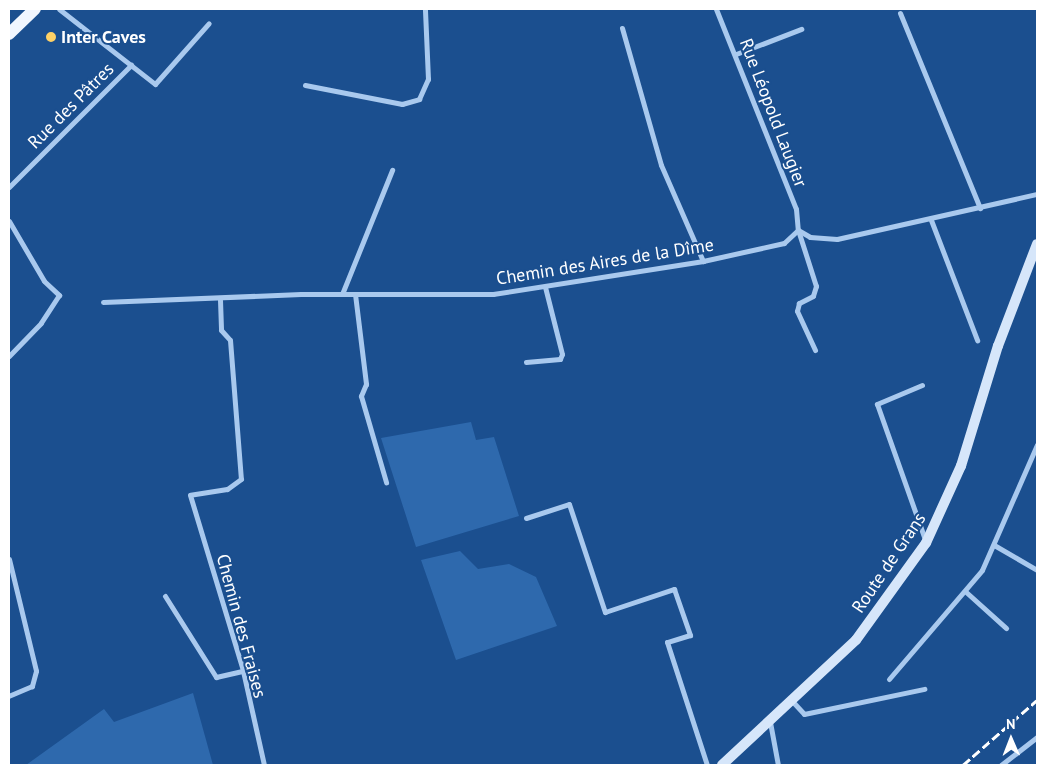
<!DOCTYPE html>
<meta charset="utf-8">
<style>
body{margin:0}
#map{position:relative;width:1046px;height:774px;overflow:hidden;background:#1b4f8f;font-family:"PT Sans",sans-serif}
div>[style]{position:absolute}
.green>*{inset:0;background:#2e69ad}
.street>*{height:5px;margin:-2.5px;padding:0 2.5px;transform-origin:2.5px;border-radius:2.5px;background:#a9c9ee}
.secondary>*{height:10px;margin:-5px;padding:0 5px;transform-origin:5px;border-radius:5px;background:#d6e6fa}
.primary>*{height:12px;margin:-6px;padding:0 6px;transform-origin:6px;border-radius:6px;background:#f0f6ff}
.rail>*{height:3px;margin-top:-1.5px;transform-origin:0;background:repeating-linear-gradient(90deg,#fff 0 9px,transparent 0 13px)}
.dots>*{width:14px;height:14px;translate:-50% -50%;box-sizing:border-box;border:2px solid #1b4f8f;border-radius:50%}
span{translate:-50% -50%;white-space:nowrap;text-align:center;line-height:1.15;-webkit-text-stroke:4px #1b4f8f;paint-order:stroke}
.poi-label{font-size:18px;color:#fff;font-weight:700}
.left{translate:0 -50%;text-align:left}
.street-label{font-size:18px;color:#fff}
.frame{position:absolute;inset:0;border:10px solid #fff;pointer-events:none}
.north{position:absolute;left:986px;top:714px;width:50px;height:50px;-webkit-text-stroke:4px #1b4f8f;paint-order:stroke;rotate:359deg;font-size:14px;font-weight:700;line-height:20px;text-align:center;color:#fff}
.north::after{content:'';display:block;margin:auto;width:18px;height:22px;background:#fff;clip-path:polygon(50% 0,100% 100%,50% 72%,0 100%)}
</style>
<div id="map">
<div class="green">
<div style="clip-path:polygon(471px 422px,476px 440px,494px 437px,519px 516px,416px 547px,381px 438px)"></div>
<div style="clip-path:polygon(460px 551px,478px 569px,509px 564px,536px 577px,557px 626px,456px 660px,421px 560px)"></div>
<div style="clip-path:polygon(193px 693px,213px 765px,26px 765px,104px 709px,114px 722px)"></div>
</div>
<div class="street">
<div style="left:59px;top:9px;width:122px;rotate:38deg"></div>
<div style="left:155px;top:84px;width:81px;rotate:-48.5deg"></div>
<div style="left:716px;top:9px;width:215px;rotate:68.2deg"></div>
<div style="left:796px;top:209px;width:21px;rotate:85deg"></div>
<div style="left:798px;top:230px;width:59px;rotate:72.2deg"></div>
<div style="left:816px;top:286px;width:10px;rotate:107deg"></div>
<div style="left:813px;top:296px;width:16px;rotate:153deg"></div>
<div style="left:799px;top:303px;width:8px;rotate:104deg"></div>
<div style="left:797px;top:311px;width:43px;rotate:65.2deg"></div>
<div style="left:900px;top:13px;width:211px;rotate:67.7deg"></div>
<div style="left:622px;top:28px;width:142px;rotate:74.1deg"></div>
<div style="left:661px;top:165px;width:105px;rotate:66.4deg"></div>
<div style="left:736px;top:54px;width:70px;rotate:-21deg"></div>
<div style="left:305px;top:85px;width:99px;rotate:11.1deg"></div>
<div style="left:402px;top:104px;width:18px;rotate:-16deg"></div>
<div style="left:419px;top:99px;width:22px;rotate:-66deg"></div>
<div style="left:428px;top:79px;width:70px;rotate:-92.5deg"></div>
<div style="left:9px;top:187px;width:173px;rotate:-45deg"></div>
<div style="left:931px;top:220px;width:129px;rotate:69deg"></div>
<div style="left:9px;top:221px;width:69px;rotate:59.7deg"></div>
<div style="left:44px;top:281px;width:21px;rotate:43deg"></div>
<div style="left:59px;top:295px;width:33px;rotate:123deg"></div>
<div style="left:41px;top:323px;width:46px;rotate:134.1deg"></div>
<div style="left:342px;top:294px;width:134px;rotate:-68deg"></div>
<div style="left:355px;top:294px;width:91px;rotate:83deg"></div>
<div style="left:366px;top:384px;width:13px;rotate:113deg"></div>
<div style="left:361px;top:396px;width:90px;rotate:73.8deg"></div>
<div style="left:220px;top:300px;width:30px;rotate:88deg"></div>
<div style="left:221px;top:330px;width:13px;rotate:48deg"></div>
<div style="left:230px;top:340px;width:139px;rotate:85.5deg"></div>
<div style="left:241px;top:479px;width:17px;rotate:144deg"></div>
<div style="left:227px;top:489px;width:37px;rotate:171deg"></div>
<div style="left:190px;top:495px;width:184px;rotate:73.2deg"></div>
<div style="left:243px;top:671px;width:96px;rotate:77.4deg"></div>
<div style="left:103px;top:302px;width:198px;rotate:-2.3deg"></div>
<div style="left:301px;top:294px;width:192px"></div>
<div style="left:493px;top:294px;width:213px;rotate:-8.9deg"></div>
<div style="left:703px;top:261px;width:83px;rotate:-12.5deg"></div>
<div style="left:784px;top:243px;width:19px;rotate:-43deg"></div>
<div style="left:798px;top:230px;width:14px;rotate:30deg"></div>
<div style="left:810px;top:237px;width:27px;rotate:4deg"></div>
<div style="left:837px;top:239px;width:205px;rotate:-12.7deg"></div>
<div style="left:526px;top:362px;width:34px;rotate:-5deg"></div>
<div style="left:560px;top:359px;width:5px;rotate:-68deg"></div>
<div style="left:562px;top:354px;width:69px;rotate:-104.2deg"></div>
<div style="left:922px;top:385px;width:49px;rotate:157.1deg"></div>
<div style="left:877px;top:404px;width:146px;rotate:70.5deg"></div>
<div style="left:526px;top:518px;width:45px;rotate:-18deg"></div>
<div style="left:569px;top:504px;width:114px;rotate:71.6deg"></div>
<div style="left:605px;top:612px;width:73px;rotate:-18.4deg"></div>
<div style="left:674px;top:589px;width:49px;rotate:70.8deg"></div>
<div style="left:690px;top:635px;width:24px;rotate:163deg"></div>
<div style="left:667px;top:642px;width:129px;rotate:72deg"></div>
<div style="left:994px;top:545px;width:50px;rotate:30.2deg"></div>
<div style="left:9px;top:559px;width:115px;rotate:76.4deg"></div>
<div style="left:36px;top:671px;width:16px;rotate:105deg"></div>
<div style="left:32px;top:686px;width:25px;rotate:157deg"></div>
<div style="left:966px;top:592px;width:54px;rotate:42deg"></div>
<div style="left:165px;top:596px;width:96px;rotate:57.8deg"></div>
<div style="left:216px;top:677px;width:28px;rotate:-13deg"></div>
<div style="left:889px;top:679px;width:143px;rotate:-49.5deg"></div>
<div style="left:982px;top:570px;width:137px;rotate:-66.3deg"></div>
<div style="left:793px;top:702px;width:16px;rotate:47deg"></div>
<div style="left:804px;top:714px;width:123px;rotate:-11.8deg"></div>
<div style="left:770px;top:722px;width:44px;rotate:79.5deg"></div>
<div style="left:1001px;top:765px;width:46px;rotate:-37.9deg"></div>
</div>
<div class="secondary">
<div style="left:722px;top:765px;width:183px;rotate:-43deg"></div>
<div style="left:856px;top:640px;width:120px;rotate:-54.2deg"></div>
<div style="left:926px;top:543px;width:85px;rotate:-65.6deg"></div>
<div style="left:961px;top:466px;width:126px;rotate:-72.9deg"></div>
<div style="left:998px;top:346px;width:109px;rotate:-69.1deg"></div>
</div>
<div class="primary">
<div style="left:9px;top:34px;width:36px;rotate:-44deg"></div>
</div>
<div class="rail">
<div style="left:963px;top:765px;width:98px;rotate:-41.3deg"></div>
</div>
<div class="dots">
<div style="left:51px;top:37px;background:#ffd166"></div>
</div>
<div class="poi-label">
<span class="left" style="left:61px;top:37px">Inter Caves</span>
</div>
<div class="street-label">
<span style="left:71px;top:106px;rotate:-45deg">Rue des Pâtres</span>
<span style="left:773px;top:113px;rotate:69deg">Rue Léopold Laugier</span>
<span style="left:605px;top:262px;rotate:-9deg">Chemin des Aires de la Dîme</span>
<span style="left:889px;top:563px;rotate:-56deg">Route de Grans</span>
<span style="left:241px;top:626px;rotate:75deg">Chemin des Fraises</span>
</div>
<div class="frame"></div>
<div class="north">N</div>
</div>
